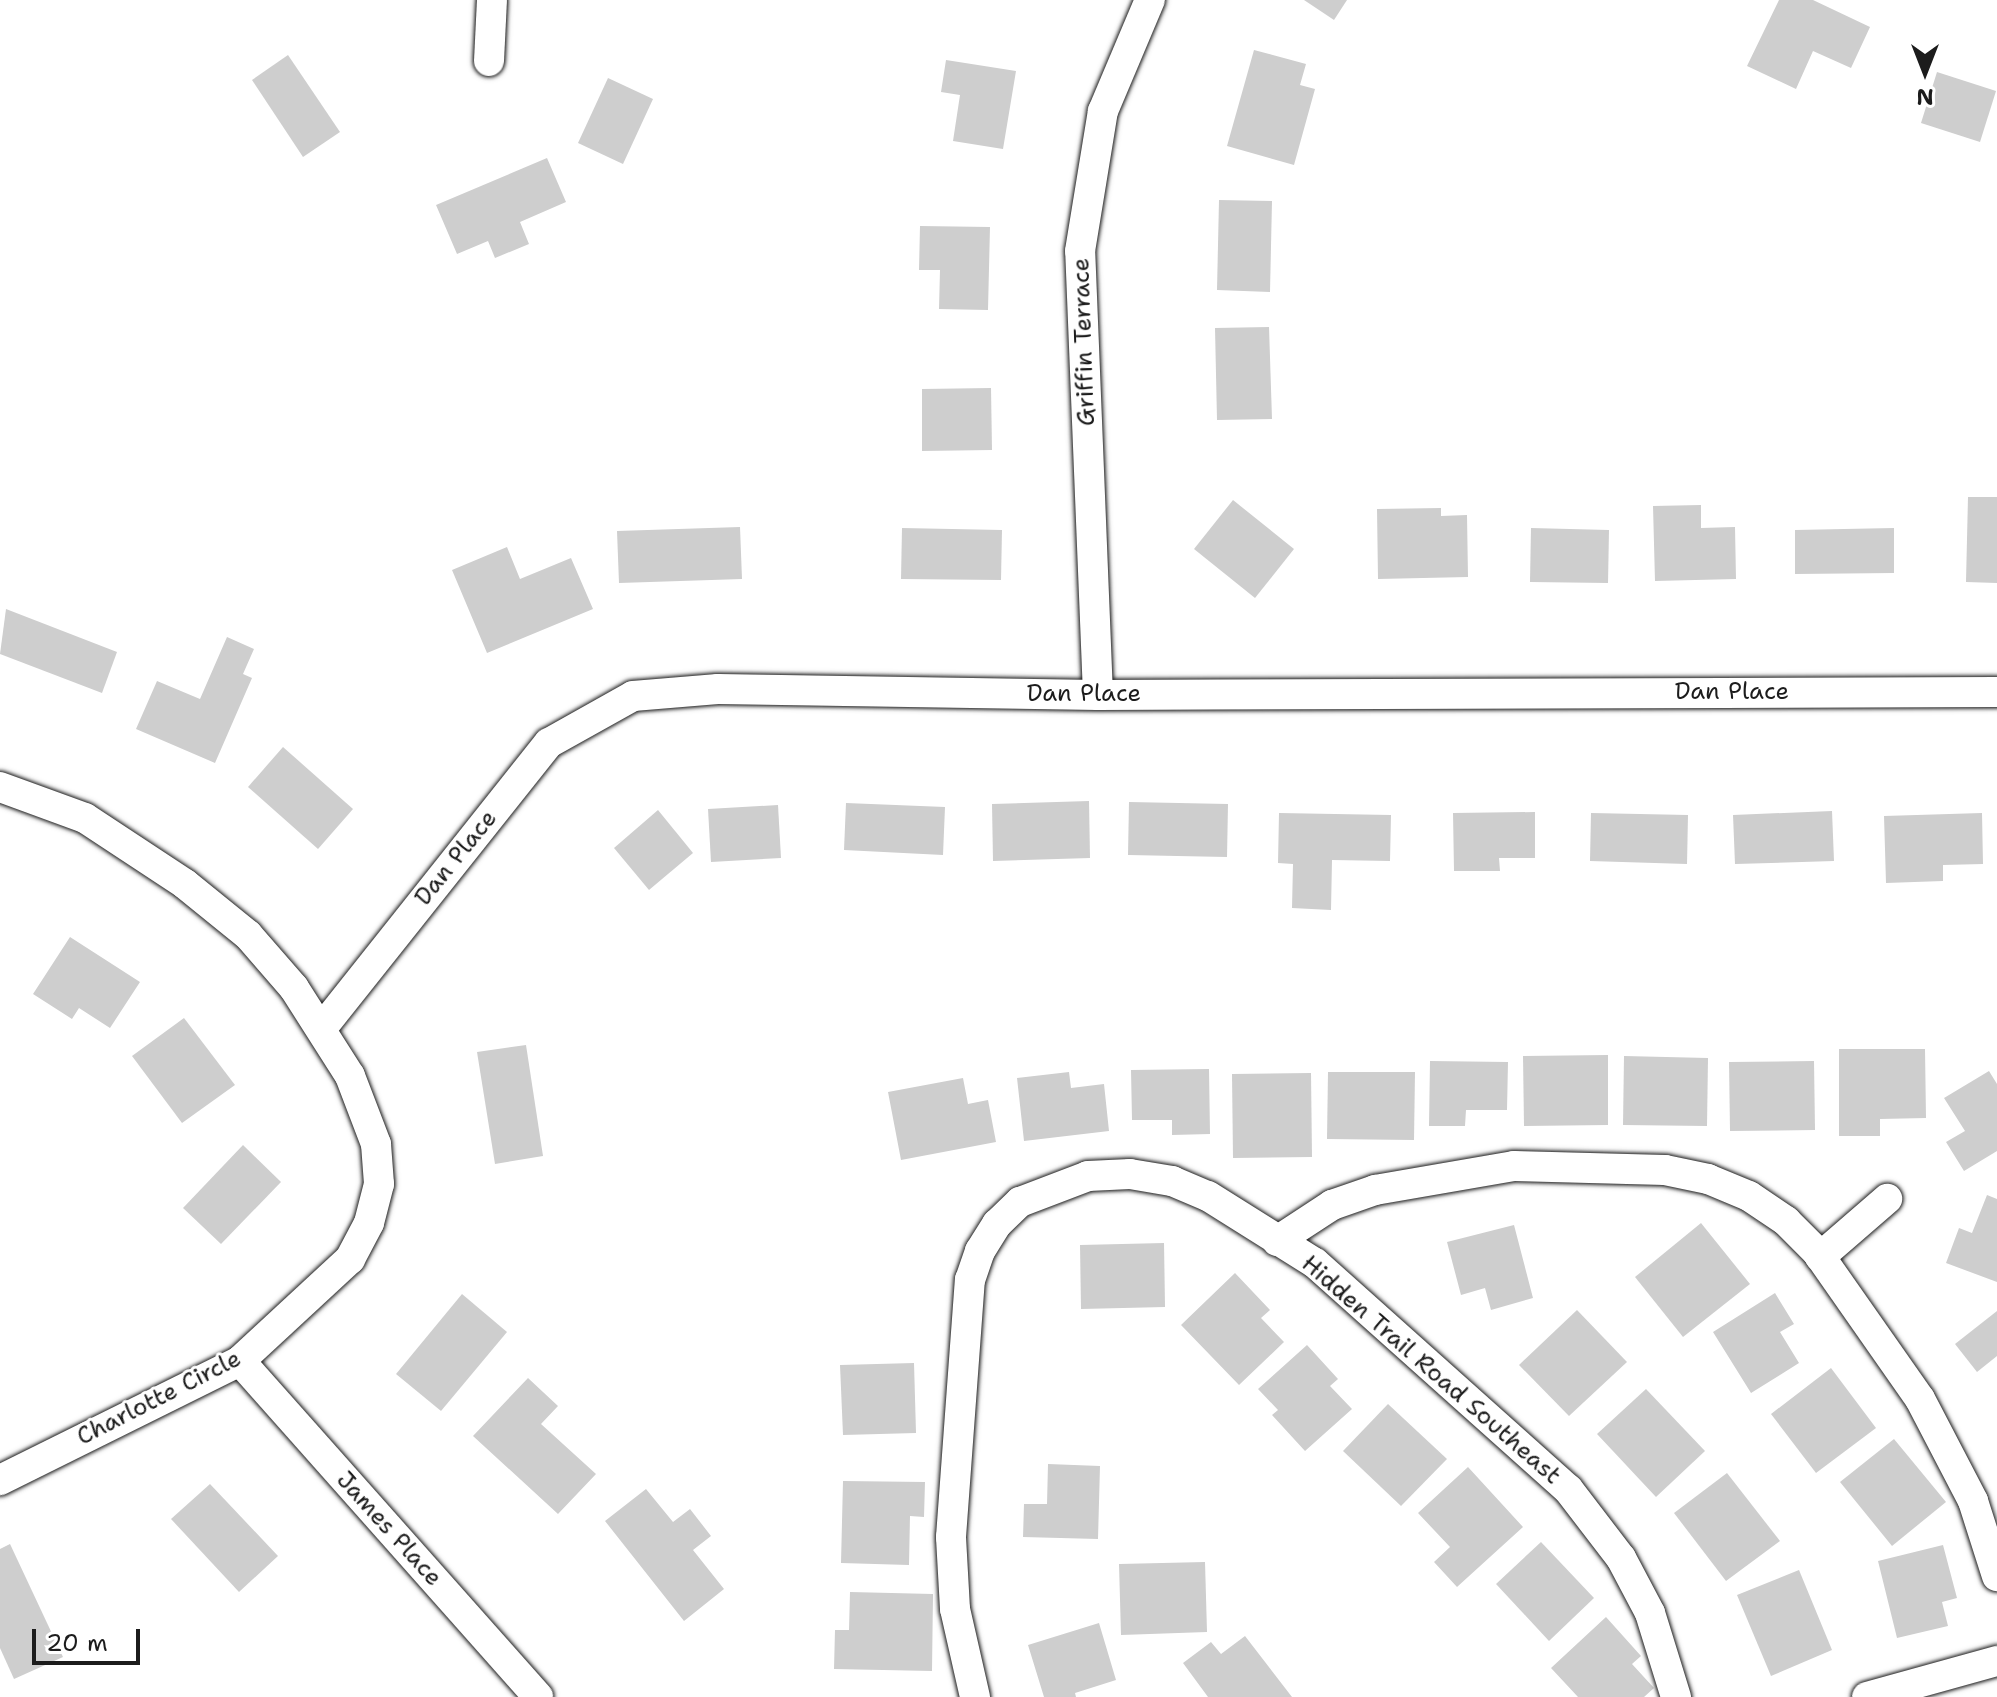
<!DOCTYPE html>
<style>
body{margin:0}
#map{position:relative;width:1997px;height:1697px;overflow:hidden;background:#fff;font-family:"Shantell Sans",sans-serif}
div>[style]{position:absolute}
.building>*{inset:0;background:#cecece}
.roads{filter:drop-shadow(0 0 2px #1c1c1c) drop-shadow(0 0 2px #1c1c1c)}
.street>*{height:30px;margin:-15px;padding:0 15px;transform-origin:15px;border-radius:15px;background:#fff}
span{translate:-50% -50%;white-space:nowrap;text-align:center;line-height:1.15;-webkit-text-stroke:6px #fff;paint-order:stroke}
.street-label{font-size:24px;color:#1c1c1c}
.north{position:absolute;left:1885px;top:32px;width:80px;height:80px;-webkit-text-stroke:6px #fff;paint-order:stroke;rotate:180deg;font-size:22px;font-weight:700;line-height:32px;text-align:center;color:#1c1c1c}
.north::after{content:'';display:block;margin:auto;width:28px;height:36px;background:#1c1c1c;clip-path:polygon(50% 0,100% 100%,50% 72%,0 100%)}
.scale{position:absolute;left:32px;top:1629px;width:108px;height:36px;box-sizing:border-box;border:4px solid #1c1c1c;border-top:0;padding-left:10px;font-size:24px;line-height:28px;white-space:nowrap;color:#1c1c1c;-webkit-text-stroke:6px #fff;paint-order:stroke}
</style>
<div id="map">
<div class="building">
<div style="clip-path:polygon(1304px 0,1347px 0,1334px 20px)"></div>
<div style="clip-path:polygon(1779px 0,1813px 0,1870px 27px,1851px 68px,1813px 51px,1796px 89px,1747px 66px)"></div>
<div style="clip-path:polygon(1254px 50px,1306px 64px,1300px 85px,1315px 89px,1294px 165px,1227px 146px)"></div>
<div style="clip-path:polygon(288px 55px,340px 132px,303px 157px,252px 80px)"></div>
<div style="clip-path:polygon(946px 60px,1016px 71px,1003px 149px,953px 141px,960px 95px,941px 92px)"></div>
<div style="clip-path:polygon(1937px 72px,1996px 91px,1980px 142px,1921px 123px)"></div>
<div style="clip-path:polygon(608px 78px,653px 99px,623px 164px,578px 143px)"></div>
<div style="clip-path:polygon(547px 158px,566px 202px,520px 222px,529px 244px,495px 258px,488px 241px,457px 254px,436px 205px)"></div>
<div style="clip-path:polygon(1219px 200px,1272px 201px,1270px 292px,1217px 290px)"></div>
<div style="clip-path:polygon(920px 226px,990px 227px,988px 310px,939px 309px,940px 270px,919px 270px)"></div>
<div style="clip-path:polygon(1269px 327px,1272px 419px,1217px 420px,1215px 328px)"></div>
<div style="clip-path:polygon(991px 388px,992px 450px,922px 451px,922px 389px)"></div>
<div style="clip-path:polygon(1968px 497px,1997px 497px,1997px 583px,1966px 582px)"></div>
<div style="clip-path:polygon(1233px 500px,1294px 549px,1255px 598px,1194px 549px)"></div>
<div style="clip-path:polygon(1701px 505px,1701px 528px,1735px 527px,1736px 579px,1655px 581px,1653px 506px)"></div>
<div style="clip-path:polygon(1441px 508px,1441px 516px,1467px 515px,1468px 577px,1378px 579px,1377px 509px)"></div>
<div style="clip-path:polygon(740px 527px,742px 579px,619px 583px,617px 531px)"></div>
<div style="clip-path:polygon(902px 528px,1002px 530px,1001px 580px,901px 579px)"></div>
<div style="clip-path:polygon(1531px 528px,1609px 530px,1608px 583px,1530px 582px)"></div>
<div style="clip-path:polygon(1894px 528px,1894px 573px,1795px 574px,1795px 530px)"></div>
<div style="clip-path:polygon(507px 547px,520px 579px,571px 558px,593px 609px,487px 653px,452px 570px)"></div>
<div style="clip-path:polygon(6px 609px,117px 652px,102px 693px,0 654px)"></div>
<div style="clip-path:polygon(227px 637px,254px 649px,243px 674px,252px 678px,215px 763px,136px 729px,157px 681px,200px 699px)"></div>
<div style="clip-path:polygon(283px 747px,353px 809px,318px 849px,248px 787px)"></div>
<div style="clip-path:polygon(1089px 801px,1090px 858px,993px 861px,992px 804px)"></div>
<div style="clip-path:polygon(1129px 802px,1228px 804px,1227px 857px,1128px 855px)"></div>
<div style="clip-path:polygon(846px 803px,945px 807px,943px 855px,844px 850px)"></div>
<div style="clip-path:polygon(778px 805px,781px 858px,711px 862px,708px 809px)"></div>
<div style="clip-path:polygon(658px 810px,693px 853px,649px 890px,614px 848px)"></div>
<div style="clip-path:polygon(1832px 811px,1834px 861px,1735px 864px,1733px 815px)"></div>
<div style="clip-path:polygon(1535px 812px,1535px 858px,1499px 858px,1500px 871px,1454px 871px,1453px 813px)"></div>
<div style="clip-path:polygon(1279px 813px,1391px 815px,1390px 861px,1332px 860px,1331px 910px,1292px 908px,1293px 864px,1278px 863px)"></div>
<div style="clip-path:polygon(1591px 813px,1688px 815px,1687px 864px,1590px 861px)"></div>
<div style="clip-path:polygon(1982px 813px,1983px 864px,1943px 865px,1943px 881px,1886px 883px,1884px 816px)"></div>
<div style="clip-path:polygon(70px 937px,140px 982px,110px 1028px,79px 1008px,72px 1019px,33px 994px)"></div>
<div style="clip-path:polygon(184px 1018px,235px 1085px,182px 1123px,132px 1056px)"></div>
<div style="clip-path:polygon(526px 1045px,543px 1156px,495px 1164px,477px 1052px)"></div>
<div style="clip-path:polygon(1839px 1049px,1925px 1049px,1926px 1118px,1880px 1119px,1880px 1136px,1839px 1136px)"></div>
<div style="clip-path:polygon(1608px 1055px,1608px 1125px,1524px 1126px,1523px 1056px)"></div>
<div style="clip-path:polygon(1624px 1056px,1708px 1058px,1707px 1126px,1623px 1125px)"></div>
<div style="clip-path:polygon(1430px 1061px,1508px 1062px,1507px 1110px,1466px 1110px,1465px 1126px,1429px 1126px)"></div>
<div style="clip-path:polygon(1814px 1061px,1815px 1130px,1730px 1131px,1729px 1062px)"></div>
<div style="clip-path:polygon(1209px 1069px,1210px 1134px,1172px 1135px,1172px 1120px,1132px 1120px,1131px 1070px)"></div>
<div style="clip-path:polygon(1989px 1071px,1997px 1084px,1997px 1151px,1964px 1171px,1946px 1142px,1965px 1131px,1944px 1098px)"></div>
<div style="clip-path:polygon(1069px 1072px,1071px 1088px,1104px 1084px,1109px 1131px,1024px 1141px,1017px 1078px)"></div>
<div style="clip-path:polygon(1328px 1072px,1415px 1072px,1414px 1140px,1327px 1139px)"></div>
<div style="clip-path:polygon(1311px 1073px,1312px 1157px,1233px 1158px,1232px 1074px)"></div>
<div style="clip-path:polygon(963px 1078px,968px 1104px,988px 1100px,996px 1142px,901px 1160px,888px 1092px)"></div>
<div style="clip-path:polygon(243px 1145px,281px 1182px,221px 1244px,183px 1208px)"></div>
<div style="clip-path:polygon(1987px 1195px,1997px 1199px,1997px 1282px,1946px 1263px,1959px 1228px,1972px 1233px)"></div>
<div style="clip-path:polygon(1701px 1223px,1750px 1284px,1683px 1337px,1635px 1277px)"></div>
<div style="clip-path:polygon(1514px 1225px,1533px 1298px,1491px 1310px,1485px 1288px,1461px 1295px,1447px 1242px)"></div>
<div style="clip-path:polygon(1164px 1243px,1165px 1307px,1081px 1309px,1080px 1245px)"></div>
<div style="clip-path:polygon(1235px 1273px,1270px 1310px,1261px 1318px,1284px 1342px,1239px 1385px,1181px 1325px)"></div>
<div style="clip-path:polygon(1775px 1293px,1794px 1324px,1780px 1332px,1799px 1363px,1751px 1393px,1713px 1332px)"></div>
<div style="clip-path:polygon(462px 1294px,507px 1332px,441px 1411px,396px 1374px)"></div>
<div style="clip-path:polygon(1577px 1310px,1627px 1362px,1569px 1416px,1519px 1365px)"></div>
<div style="clip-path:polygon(1997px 1311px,1997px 1356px,1977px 1372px,1955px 1344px)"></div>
<div style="clip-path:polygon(1307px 1345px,1338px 1379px,1330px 1386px,1352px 1409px,1305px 1451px,1272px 1415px,1278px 1410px,1258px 1389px)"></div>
<div style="clip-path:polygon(914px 1363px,916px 1433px,843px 1435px,840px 1365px)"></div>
<div style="clip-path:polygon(1831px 1368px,1876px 1428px,1816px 1473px,1771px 1414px)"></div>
<div style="clip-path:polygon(528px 1378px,558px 1406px,541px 1424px,596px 1474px,558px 1514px,473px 1436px)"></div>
<div style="clip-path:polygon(1646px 1389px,1705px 1451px,1656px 1497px,1597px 1434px)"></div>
<div style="clip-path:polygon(1388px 1404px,1447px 1459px,1401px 1506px,1343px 1451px)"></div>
<div style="clip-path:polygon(1894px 1439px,1946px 1502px,1892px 1546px,1840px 1482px)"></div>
<div style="clip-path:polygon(1048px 1464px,1100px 1466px,1098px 1539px,1023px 1537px,1024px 1504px,1047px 1504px)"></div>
<div style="clip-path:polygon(1468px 1467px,1523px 1527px,1457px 1587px,1434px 1562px,1450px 1547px,1418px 1513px)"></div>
<div style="clip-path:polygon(1727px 1473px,1780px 1541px,1726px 1581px,1674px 1513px)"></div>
<div style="clip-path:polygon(843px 1481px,925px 1482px,924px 1517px,910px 1516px,909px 1565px,841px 1563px)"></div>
<div style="clip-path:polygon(210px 1484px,278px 1556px,239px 1592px,171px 1519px)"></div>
<div style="clip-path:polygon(646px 1489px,673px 1522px,690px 1509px,711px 1536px,693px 1550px,724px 1589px,684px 1621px,605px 1521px)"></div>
<div style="clip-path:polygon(1541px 1542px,1594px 1598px,1549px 1641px,1496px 1584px)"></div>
<div style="clip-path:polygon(10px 1544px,63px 1657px,14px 1679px,0 1648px,0 1549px)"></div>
<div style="clip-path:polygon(1943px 1545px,1957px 1598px,1942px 1602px,1948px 1626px,1897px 1638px,1878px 1561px)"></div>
<div style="clip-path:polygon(1205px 1562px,1207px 1632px,1121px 1635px,1119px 1564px)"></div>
<div style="clip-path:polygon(1799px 1570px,1832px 1650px,1771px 1676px,1737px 1595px)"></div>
<div style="clip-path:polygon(850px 1592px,933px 1594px,932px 1671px,834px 1669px,835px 1630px,849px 1630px)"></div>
<div style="clip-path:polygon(1606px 1617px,1641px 1656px,1632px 1664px,1654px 1688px,1644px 1697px,1578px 1697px,1551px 1668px)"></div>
<div style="clip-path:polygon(1099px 1623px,1116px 1680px,1075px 1693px,1076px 1697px,1044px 1697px,1028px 1645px)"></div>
<div style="clip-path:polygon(1245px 1636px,1292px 1697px,1208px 1697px,1183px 1663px,1211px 1642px,1221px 1654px)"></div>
</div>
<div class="roads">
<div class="street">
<div style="left:489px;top:61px;width:61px;rotate:-87.2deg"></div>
<div style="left:1098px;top:695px;width:444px;rotate:-92.3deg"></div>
<div style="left:1080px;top:251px;width:142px;rotate:-80.7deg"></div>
<div style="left:1103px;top:111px;width:121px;rotate:-67.1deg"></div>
<div style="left:0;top:787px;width:90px;rotate:20deg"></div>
<div style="left:85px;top:818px;width:120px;rotate:33.4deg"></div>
<div style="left:185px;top:884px;width:81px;rotate:39deg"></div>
<div style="left:248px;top:935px;width:70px;rotate:49deg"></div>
<div style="left:294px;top:988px;width:104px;rotate:57.5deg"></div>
<div style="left:350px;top:1076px;width:73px;rotate:69.1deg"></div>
<div style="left:376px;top:1144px;width:40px;rotate:85.7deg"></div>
<div style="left:379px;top:1184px;width:40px;rotate:104.4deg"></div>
<div style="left:369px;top:1223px;width:41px;rotate:117.8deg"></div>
<div style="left:350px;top:1259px;width:150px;rotate:137.2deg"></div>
<div style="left:240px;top:1361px;width:268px;rotate:153.6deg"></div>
<div style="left:322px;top:1028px;width:364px;rotate:-51.5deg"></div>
<div style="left:549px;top:743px;width:96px;rotate:-29.2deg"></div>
<div style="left:633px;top:696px;width:85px;rotate:-4.7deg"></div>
<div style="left:718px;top:689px;width:380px;rotate:0.9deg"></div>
<div style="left:1098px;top:695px;width:899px;rotate:-0.19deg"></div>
<div style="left:1277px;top:1241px;width:66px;rotate:-33.2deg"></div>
<div style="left:1332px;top:1205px;width:46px;rotate:-19.2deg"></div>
<div style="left:1375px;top:1190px;width:141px;rotate:-9.8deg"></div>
<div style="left:1514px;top:1166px;width:151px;rotate:1.5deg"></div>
<div style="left:1665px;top:1170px;width:44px;rotate:11.8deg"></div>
<div style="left:1708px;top:1179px;width:44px;rotate:22.5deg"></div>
<div style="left:1749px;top:1196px;width:45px;rotate:34deg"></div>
<div style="left:1786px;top:1221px;width:44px;rotate:45deg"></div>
<div style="left:1817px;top:1252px;width:179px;rotate:55deg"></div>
<div style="left:1920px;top:1399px;width:115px;rotate:62.5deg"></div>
<div style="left:1973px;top:1501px;width:79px;rotate:72.3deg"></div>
<div style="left:1820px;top:1257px;width:89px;rotate:-40.9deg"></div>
<div style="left:240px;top:1361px;width:449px;rotate:48.4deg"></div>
<div style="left:975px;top:1697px;width:90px;rotate:-102.8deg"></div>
<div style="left:955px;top:1609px;width:72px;rotate:-93.2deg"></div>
<div style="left:951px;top:1537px;width:258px;rotate:-85.8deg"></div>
<div style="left:970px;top:1280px;width:31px;rotate:-71deg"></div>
<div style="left:980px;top:1251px;width:32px;rotate:-58deg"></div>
<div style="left:997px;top:1224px;width:32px;rotate:-44deg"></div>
<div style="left:1020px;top:1202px;width:73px;rotate:-20.9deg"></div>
<div style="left:1088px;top:1176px;width:42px;rotate:-2.7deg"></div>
<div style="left:1130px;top:1174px;width:43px;rotate:9.5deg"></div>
<div style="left:1172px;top:1181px;width:39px;rotate:23deg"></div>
<div style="left:1208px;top:1196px;width:126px;rotate:32.1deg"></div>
<div style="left:1315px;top:1263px;width:339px;rotate:41.8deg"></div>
<div style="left:1568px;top:1489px;width:87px;rotate:52.5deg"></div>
<div style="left:1621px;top:1558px;width:62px;rotate:62.2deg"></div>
<div style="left:1650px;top:1613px;width:88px;rotate:72.8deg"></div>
<div style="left:1867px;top:1697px;width:135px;rotate:-15.5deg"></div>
</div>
</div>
<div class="street-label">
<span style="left:1084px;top:342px;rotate:-92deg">Griffin Terrace</span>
<span style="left:1732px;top:692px">Dan Place</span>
<span style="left:1084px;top:694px">Dan Place</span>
<span style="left:456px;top:858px;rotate:-51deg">Dan Place</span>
<span style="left:1431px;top:1370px;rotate:41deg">Hidden Trail Road Southeast</span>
<span style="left:159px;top:1398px;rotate:-27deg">Charlotte Circle</span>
<span style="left:389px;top:1529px;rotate:48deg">James Place</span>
</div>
<div class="north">N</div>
<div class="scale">20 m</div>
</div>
